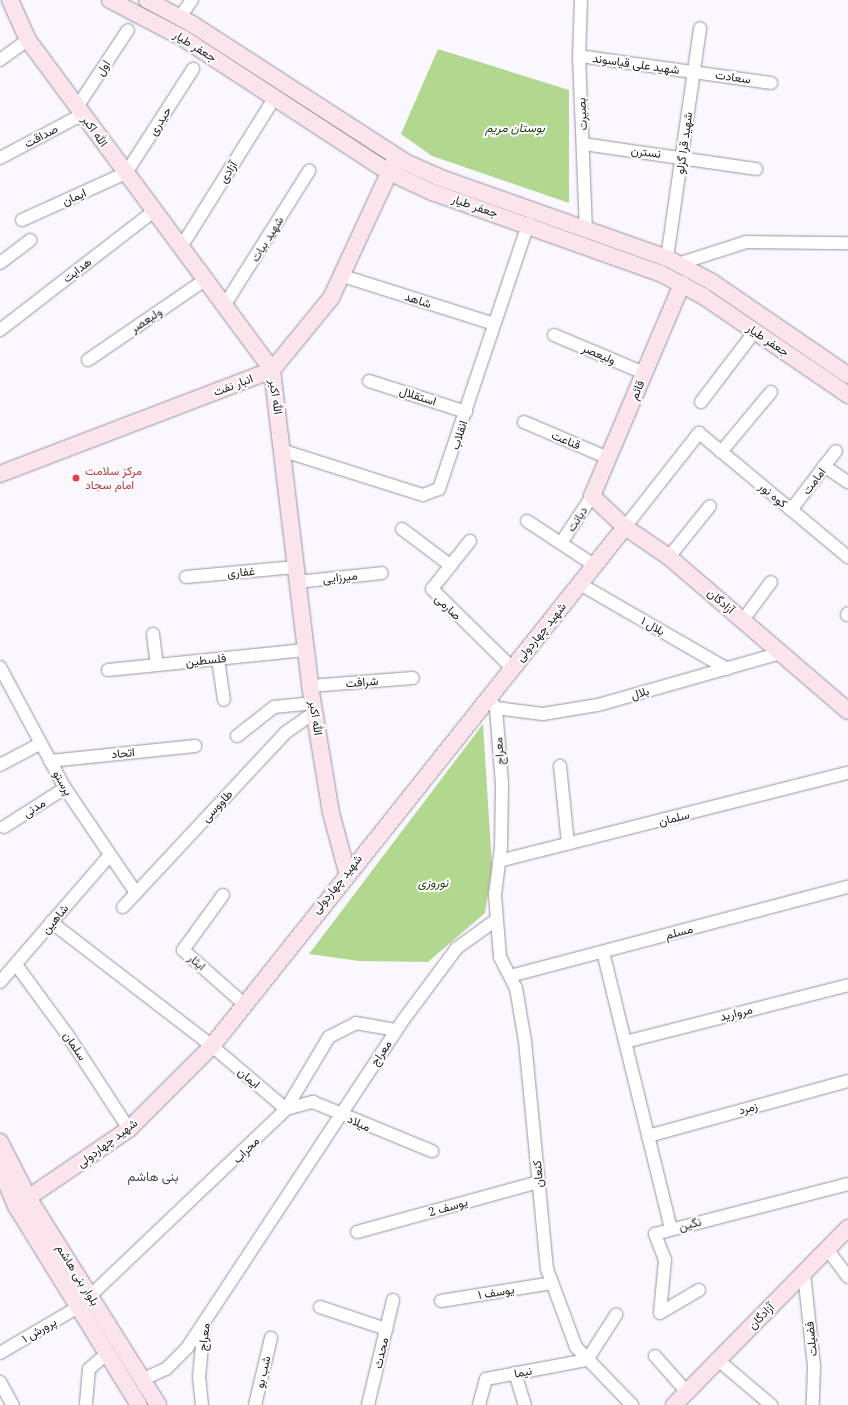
<!DOCTYPE html>
<meta charset="utf-8">
<style>
body{margin:0}
#map{position:relative;width:848px;height:1405px;overflow:hidden;background:#faf7ff;font-family:"Noto Serif",Vazirmatn,serif}
div>[style]{position:absolute}
.green>*{inset:0;background:#b2d78e}
.roads{filter:drop-shadow(0 0 1px #98939f) drop-shadow(0 0 1px #98939f)}
.street>*{height:12px;margin:-6px;padding:0 6px;transform-origin:6px;border-radius:6px;background:#fff}
.secondary>*{height:16px;margin:-8px;padding:0 8px;transform-origin:8px;border-radius:8px;background:#fce4ed}
.dots>*{width:11px;height:11px;translate:-50% -50%;box-sizing:border-box;border:2px solid #fff;border-radius:50%}
span{translate:-50% -50%;white-space:nowrap;text-align:center;line-height:1.15;-webkit-text-stroke:4px #fff;paint-order:stroke}
.street-label{font-size:12px;color:#201e23}
.park-label{font-size:12px;color:#1f3600;font-style:italic}
.health-label{font-size:12px;color:#be3a42}
.left{translate:0 -50%;text-align:left}
.neighbourhood-label{font-size:13px;color:#4d4853}
</style>
<div id="map">
<div class="green">
<div style="clip-path:polygon(438px 49px,569px 90px,569px 203px,432px 156px,401px 134px)"></div>
<div style="clip-path:polygon(483px 724px,492px 867px,485px 913px,428px 962px,359px 961px,309px 954px)"></div>
</div>
<div class="roads">
<div class="street">
<div style="left:581px;top:0;width:56px;rotate:92deg"></div>
<div style="left:579px;top:56px;width:173px;rotate:87.7deg"></div>
<div style="left:179px;top:18px;width:22px;rotate:-54deg"></div>
<div style="left:579px;top:56px;width:194px;rotate:8deg"></div>
<div style="left:0;top:60px;width:34px;rotate:-36deg"></div>
<div style="left:77px;top:107px;width:92px;rotate:-56.5deg"></div>
<div style="left:583px;top:144px;width:175px;rotate:8.2deg"></div>
<div style="left:0;top:158px;width:94px;rotate:-27.9deg"></div>
<div style="left:22px;top:220px;width:114px;rotate:-24.3deg"></div>
<div style="left:126px;top:173px;width:124px;rotate:-57.2deg"></div>
<div style="left:181px;top:247px;width:177px;rotate:-57.9deg"></div>
<div style="left:667px;top:258px;width:232px;rotate:-81.8deg"></div>
<div style="left:0;top:263px;width:38px;rotate:-37deg"></div>
<div style="left:678px;top:264px;width:71px;rotate:-17.9deg"></div>
<div style="left:746px;top:242px;width:102px;rotate:0.6deg"></div>
<div style="left:343px;top:276px;width:158px;rotate:17.6deg"></div>
<div style="left:224px;top:306px;width:160px;rotate:-57.8deg"></div>
<div style="left:0;top:330px;width:195px;rotate:-37.7deg"></div>
<div style="left:554px;top:335px;width:98px;rotate:22.9deg"></div>
<div style="left:88px;top:360px;width:142px;rotate:-34.4deg"></div>
<div style="left:369px;top:381px;width:102px;rotate:17.7deg"></div>
<div style="left:701px;top:402px;width:89px;rotate:-52.7deg"></div>
<div style="left:524px;top:422px;width:91px;rotate:23.2deg"></div>
<div style="left:284px;top:451px;width:146px;rotate:17.6deg"></div>
<div style="left:423px;top:495px;width:17px;rotate:-21deg"></div>
<div style="left:439px;top:489px;width:280px;rotate:-71.4deg"></div>
<div style="left:721px;top:452px;width:78px;rotate:-50.2deg"></div>
<div style="left:824px;top:466px;width:29px;rotate:34deg"></div>
<div style="left:791px;top:510px;width:74px;rotate:-52.7deg"></div>
<div style="left:527px;top:521px;width:80px;rotate:33.3deg"></div>
<div style="left:625px;top:527px;width:120px;rotate:-51.8deg"></div>
<div style="left:699px;top:433px;width:194px;rotate:39.8deg"></div>
<div style="left:402px;top:529px;width:60px;rotate:36.9deg"></div>
<div style="left:470px;top:541px;width:61px;rotate:128.4deg"></div>
<div style="left:432px;top:589px;width:112px;rotate:44.6deg"></div>
<div style="left:561px;top:543px;width:56px;rotate:-56.6deg"></div>
<div style="left:669px;top:557px;width:65px;rotate:-51.2deg"></div>
<div style="left:186px;top:577px;width:110px;rotate:-5.2deg"></div>
<div style="left:297px;top:582px;width:85px;rotate:-6deg"></div>
<div style="left:580px;top:584px;width:170px;rotate:30deg"></div>
<div style="left:847px;top:615px;width:2px;rotate:-63deg"></div>
<div style="left:743px;top:620px;width:47px;rotate:-53.6deg"></div>
<div style="left:153px;top:634px;width:31px;rotate:83deg"></div>
<div style="left:218px;top:659px;width:41px;rotate:81.7deg"></div>
<div style="left:0;top:667px;width:137px;rotate:61.8deg"></div>
<div style="left:65px;top:788px;width:127px;rotate:55.9deg"></div>
<div style="left:108px;top:670px;width:198px;rotate:-5.8deg"></div>
<div style="left:310px;top:686px;width:103px;rotate:-4.4deg"></div>
<div style="left:488px;top:698px;width:13px;rotate:51deg"></div>
<div style="left:496px;top:708px;width:77px;rotate:85.5deg"></div>
<div style="left:502px;top:785px;width:62px;rotate:90.9deg"></div>
<div style="left:501px;top:847px;width:48px;rotate:97.1deg"></div>
<div style="left:495px;top:895px;width:62px;rotate:85.4deg"></div>
<div style="left:500px;top:957px;width:35px;rotate:63deg"></div>
<div style="left:516px;top:988px;width:54px;rotate:80.4deg"></div>
<div style="left:525px;top:1041px;width:229px;rotate:84.5deg"></div>
<div style="left:547px;top:1269px;width:83px;rotate:69.6deg"></div>
<div style="left:576px;top:1347px;width:81px;rotate:46deg"></div>
<div style="left:496px;top:708px;width:47px;rotate:7.3deg"></div>
<div style="left:543px;top:714px;width:56px;rotate:-9.3deg"></div>
<div style="left:598px;top:705px;width:190px;rotate:-15.9deg"></div>
<div style="left:237px;top:736px;width:47px;rotate:-38.1deg"></div>
<div style="left:274px;top:707px;width:40px;rotate:-5.7deg"></div>
<div style="left:50px;top:761px;width:146px;rotate:-5.9deg"></div>
<div style="left:0;top:765px;width:40px;rotate:-28deg"></div>
<div style="left:560px;top:766px;width:78px;rotate:84.1deg"></div>
<div style="left:4px;top:827px;width:72px;rotate:-32.6deg"></div>
<div style="left:499px;top:861px;width:360px;rotate:-14.2deg"></div>
<div style="left:223px;top:895px;width:68px;rotate:126deg"></div>
<div style="left:183px;top:950px;width:80px;rotate:41.5deg"></div>
<div style="left:123px;top:907px;width:238px;rotate:-47deg"></div>
<div style="left:285px;top:733px;width:37px;rotate:-35deg"></div>
<div style="left:51px;top:922px;width:203px;rotate:37.6deg"></div>
<div style="left:212px;top:1046px;width:97px;rotate:40.4deg"></div>
<div style="left:286px;top:1109px;width:28px;rotate:-15deg"></div>
<div style="left:313px;top:1102px;width:129px;rotate:22.4deg"></div>
<div style="left:603px;top:952px;width:285px;rotate:76.2deg"></div>
<div style="left:17px;top:966px;width:84px;rotate:53.7deg"></div>
<div style="left:67px;top:1034px;width:113px;rotate:56.9deg"></div>
<div style="left:510px;top:976px;width:350px;rotate:-14.8deg"></div>
<div style="left:0;top:982px;width:167px;rotate:-49.1deg"></div>
<div style="left:625px;top:1042px;width:230px;rotate:-14.3deg"></div>
<div style="left:648px;top:1136px;width:207px;rotate:-15.4deg"></div>
<div style="left:357px;top:1232px;width:188px;rotate:-15.4deg"></div>
<div style="left:827px;top:1249px;width:35px;rotate:53deg"></div>
<div style="left:804px;top:1273px;width:95px;rotate:83.9deg"></div>
<div style="left:814px;top:1367px;width:38px;rotate:92deg"></div>
<div style="left:699px;top:1290px;width:45px;rotate:149.5deg"></div>
<div style="left:660px;top:1313px;width:53px;rotate:-84.6deg"></div>
<div style="left:665px;top:1260px;width:28px;rotate:-111deg"></div>
<div style="left:655px;top:1234px;width:199px;rotate:-14.5deg"></div>
<div style="left:91px;top:1295px;width:269px;rotate:-43.6deg"></div>
<div style="left:286px;top:1109px;width:84px;rotate:-59.2deg"></div>
<div style="left:329px;top:1037px;width:30px;rotate:-27deg"></div>
<div style="left:356px;top:1023px;width:41px;rotate:9.9deg"></div>
<div style="left:441px;top:1301px;width:112px;rotate:-9.2deg"></div>
<div style="left:320px;top:1307px;width:70px;rotate:18.4deg"></div>
<div style="left:0;top:1353px;width:91px;rotate:-30.5deg"></div>
<div style="left:655px;top:1356px;width:48px;rotate:48.4deg"></div>
<div style="left:718px;top:1360px;width:70px;rotate:40.3deg"></div>
<div style="left:515px;top:1373px;width:34px;rotate:73deg"></div>
<div style="left:141px;top:1380px;width:27px;rotate:-24deg"></div>
<div style="left:166px;top:1369px;width:30px;rotate:-45deg"></div>
<div style="left:187px;top:1348px;width:394px;rotate:-56.6deg"></div>
<div style="left:404px;top:1019px;width:89px;rotate:-53.3deg"></div>
<div style="left:457px;top:948px;width:49px;rotate:-35.9deg"></div>
<div style="left:0;top:1382px;width:26px;rotate:61deg"></div>
<div style="left:86px;top:1403px;width:34px;rotate:-85deg"></div>
<div style="left:89px;top:1369px;width:23px;rotate:-41deg"></div>
<div style="left:202px;top:1405px;width:27px;rotate:-96deg"></div>
<div style="left:199px;top:1378px;width:55px;rotate:-84.8deg"></div>
<div style="left:255px;top:1405px;width:69px;rotate:-76.6deg"></div>
<div style="left:368px;top:1405px;width:108px;rotate:-76.6deg"></div>
<div style="left:479px;top:1405px;width:27px;rotate:-75deg"></div>
<div style="left:486px;top:1379px;width:103px;rotate:-10.7deg"></div>
<div style="left:587px;top:1360px;width:54px;rotate:-57.2deg"></div>
</div>
<div class="secondary">
<div style="left:10px;top:0;width:44px;rotate:65.8deg"></div>
<div style="left:28px;top:40px;width:410px;rotate:53.5deg"></div>
<div style="left:272px;top:370px;width:318px;rotate:83.1deg"></div>
<div style="left:310px;top:686px;width:129px;rotate:80.6deg"></div>
<div style="left:331px;top:813px;width:61px;rotate:74.8deg"></div>
<div style="left:110px;top:0;width:82px;rotate:27.5deg"></div>
<div style="left:183px;top:38px;width:244px;rotate:33.1deg"></div>
<div style="left:387px;top:171px;width:50px;rotate:25deg"></div>
<div style="left:432px;top:192px;width:242px;rotate:19.6deg"></div>
<div style="left:660px;top:273px;width:49px;rotate:28.1deg"></div>
<div style="left:703px;top:296px;width:176px;rotate:34.3deg"></div>
<div style="left:147px;top:0;width:51px;rotate:28.1deg"></div>
<div style="left:192px;top:24px;width:254px;rotate:32.9deg"></div>
<div style="left:405px;top:162px;width:36px;rotate:24deg"></div>
<div style="left:438px;top:177px;width:243px;rotate:19.5deg"></div>
<div style="left:667px;top:258px;width:51px;rotate:28.1deg"></div>
<div style="left:712px;top:282px;width:165px;rotate:34.4deg"></div>
<div style="left:682px;top:284px;width:230px;rotate:113deg"></div>
<div style="left:592px;top:496px;width:45px;rotate:43.2deg"></div>
<div style="left:625px;top:527px;width:53px;rotate:34.3deg"></div>
<div style="left:669px;top:557px;width:236px;rotate:40.7deg"></div>
<div style="left:0;top:474px;width:291px;rotate:-20.9deg"></div>
<div style="left:272px;top:370px;width:93px;rotate:-50.7deg"></div>
<div style="left:331px;top:298px;width:150px;rotate:-65.1deg"></div>
<div style="left:0;top:1142px;width:64px;rotate:63deg"></div>
<div style="left:29px;top:1199px;width:243px;rotate:57.9deg"></div>
<div style="left:0;top:1168px;width:41px;rotate:67.2deg"></div>
<div style="left:16px;top:1206px;width:234px;rotate:58.3deg"></div>
<div style="left:16px;top:1206px;width:137px;rotate:-34.3deg"></div>
<div style="left:129px;top:1129px;width:117px;rotate:-45deg"></div>
<div style="left:212px;top:1046px;width:663px;rotate:-51.49deg"></div>
<div style="left:674px;top:1405px;width:248px;rotate:-45.5deg"></div>
</div>
</div>
<div class="dots">
<div style="left:76px;top:478px;background:#e0444e"></div>
</div>
<div class="street-label">
<span style="left:195px;top:46px;rotate:32deg">جعفر طیار</span>
<span style="left:636px;top:64px;rotate:8deg">شهید علی قیاسوند</span>
<span style="left:103px;top:68px;rotate:-57deg">اول</span>
<span style="left:733px;top:77px;rotate:8deg">سعادت</span>
<span style="left:582px;top:114px;rotate:-93deg">بصیرت</span>
<span style="left:160px;top:121px;rotate:-57deg">حیدری</span>
<span style="left:95px;top:131px;rotate:54deg">الله اکبر</span>
<span style="left:41px;top:136px;rotate:-28deg">صداقت</span>
<span style="left:684px;top:143px;rotate:-82deg">شهید قرا گزلو</span>
<span style="left:646px;top:152px;rotate:7deg">نسترن</span>
<span style="left:228px;top:172px;rotate:-58deg">آزادی</span>
<span style="left:74px;top:197px;rotate:-24deg">ایمان</span>
<span style="left:475px;top:206px;rotate:19deg">جعفر طیار</span>
<span style="left:267px;top:239px;rotate:-58deg">شهید بیات</span>
<span style="left:77px;top:270px;rotate:-38deg">هدایت</span>
<span style="left:418px;top:300px;rotate:18deg">شاهد</span>
<span style="left:146px;top:320px;rotate:-34deg">ولیعصر</span>
<span style="left:768px;top:340px;rotate:34deg">جعفر طیار</span>
<span style="left:599px;top:354px;rotate:23deg">ولیعصر</span>
<span style="left:233px;top:385px;rotate:-21deg">انبار نفت</span>
<span style="left:637px;top:390px;rotate:-67deg">قائم</span>
<span style="left:418px;top:396px;rotate:18deg">استقلال</span>
<span style="left:276px;top:397px;rotate:81deg">الله اکبر</span>
<span style="left:459px;top:435px;rotate:-72deg">انقلاب</span>
<span style="left:566px;top:440px;rotate:23deg">قناعت</span>
<span style="left:814px;top:481px;rotate:-53deg">امامت</span>
<span style="left:773px;top:495px;rotate:40deg">کوه نور</span>
<span style="left:577px;top:519px;rotate:-57deg">دیانت</span>
<span style="left:241px;top:572px;rotate:-5deg">غفاری</span>
<span style="left:340px;top:577px;rotate:-6deg">میرزایی</span>
<span style="left:721px;top:601px;rotate:41deg">آزادگان</span>
<span style="left:448px;top:607px;rotate:44deg">صارمی</span>
<span style="left:653px;top:626px;rotate:30deg">بلال ۱</span>
<span style="left:541px;top:632px;rotate:-51deg">شهید چهاردولی</span>
<span style="left:206px;top:660px;rotate:-6deg">فلسطین</span>
<span style="left:362px;top:682px;rotate:-5deg">شرافت</span>
<span style="left:640px;top:693px;rotate:-16deg">بلال</span>
<span style="left:316px;top:718px;rotate:81deg">الله اکبر</span>
<span style="left:499px;top:751px;rotate:-94deg">معراج</span>
<span style="left:123px;top:753px;rotate:-6deg">اتحاد</span>
<span style="left:63px;top:783px;rotate:60deg">پرستو</span>
<span style="left:217px;top:806px;rotate:-47deg">طاووسی</span>
<span style="left:34px;top:808px;rotate:-33deg">مدنی</span>
<span style="left:674px;top:818px;rotate:-14deg">سلمان</span>
<span style="left:337px;top:884px;rotate:-51deg">شهید چهاردولی</span>
<span style="left:55px;top:919px;rotate:-50deg">شاهین</span>
<span style="left:679px;top:932px;rotate:-15deg">مسلم</span>
<span style="left:197px;top:962px;rotate:41deg">ایثار</span>
<span style="left:736px;top:1013px;rotate:-14deg">مروارید</span>
<span style="left:75px;top:1046px;rotate:56deg">سلمان</span>
<span style="left:381px;top:1053px;rotate:-56deg">معراج</span>
<span style="left:249px;top:1078px;rotate:41deg">ایمان</span>
<span style="left:748px;top:1108px;rotate:-15deg">زمرد</span>
<span style="left:359px;top:1123px;rotate:25deg">میلاد</span>
<span style="left:107px;top:1143px;rotate:-37deg">شهید چهاردولی</span>
<span style="left:246px;top:1150px;rotate:-45deg">محراب</span>
<span style="left:538px;top:1174px;rotate:-95deg">کنعان</span>
<span style="left:448px;top:1207px;rotate:-16deg">یوسف 2</span>
<span style="left:690px;top:1224px;rotate:-14deg">نگین</span>
<span style="left:78px;top:1275px;rotate:58deg">بلوار بنی هاشم</span>
<span style="left:496px;top:1292px;rotate:-9deg">یوسف ۱</span>
<span style="left:761px;top:1316px;rotate:-46deg">آزادگان</span>
<span style="left:39px;top:1330px;rotate:-30deg">پرورش ۱</span>
<span style="left:204px;top:1337px;rotate:-83deg">معراج</span>
<span style="left:811px;top:1339px;rotate:-96deg">فضیلت</span>
<span style="left:381px;top:1353px;rotate:-77deg">محدث</span>
<span style="left:263px;top:1372px;rotate:-77deg">شب بو</span>
<span style="left:523px;top:1372px;rotate:-11deg">نیما</span>
</div>
<div class="park-label">
<span style="left:515px;top:128px">بوستان مریم</span>
<span style="left:433px;top:883px">نوروزی</span>
</div>
<div class="health-label">
<span class="left" style="left:85px;top:478px">مرکز سلامت<br>امام سجاد</span>
</div>
<div class="neighbourhood-label">
<span style="left:153px;top:1176px">بنی هاشم</span>
</div>
</div>
